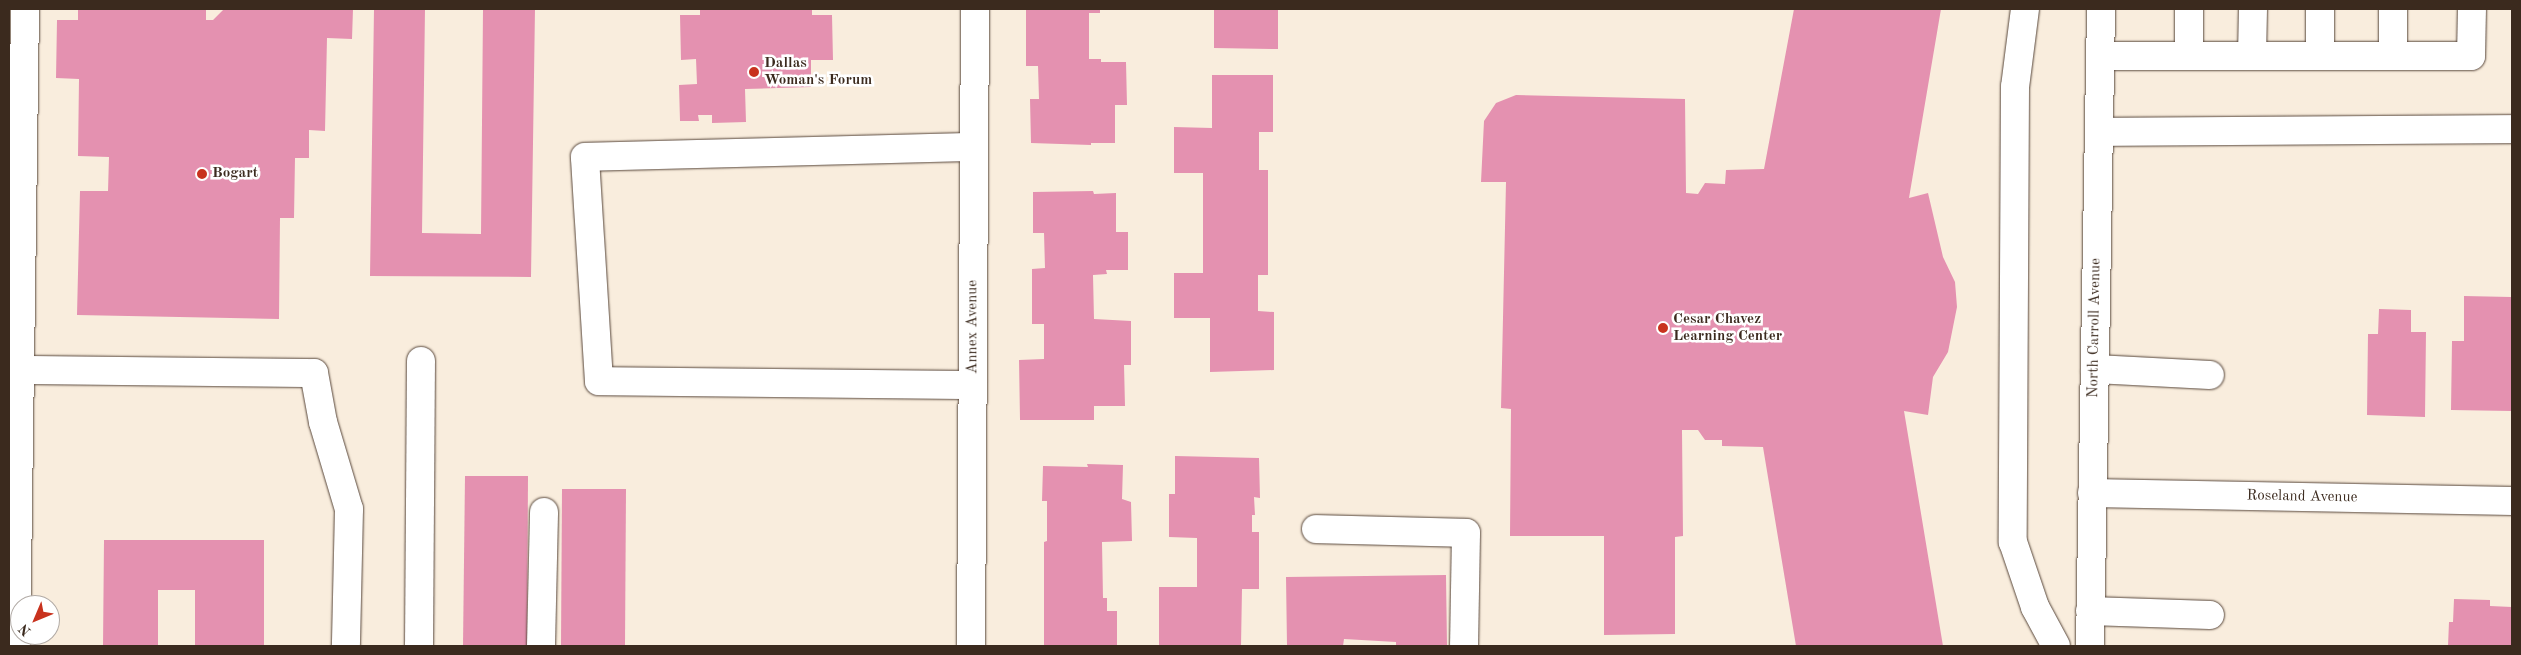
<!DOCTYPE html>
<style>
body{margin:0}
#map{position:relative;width:2521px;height:655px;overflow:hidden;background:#f9eddd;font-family:"Old Standard TT",serif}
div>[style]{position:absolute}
.building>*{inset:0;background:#e491b0}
.roads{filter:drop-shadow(0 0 1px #58473b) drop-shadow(0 0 1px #58473b)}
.minor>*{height:28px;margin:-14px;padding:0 14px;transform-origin:14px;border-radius:14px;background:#fff}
.dots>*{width:14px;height:14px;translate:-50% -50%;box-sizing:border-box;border:2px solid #fff;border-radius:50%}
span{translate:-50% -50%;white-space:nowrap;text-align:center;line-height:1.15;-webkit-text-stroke:5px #fff;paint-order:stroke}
.poi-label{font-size:15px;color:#3b2a1e;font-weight:700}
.left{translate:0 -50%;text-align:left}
.street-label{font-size:15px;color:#3b2a1e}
.frame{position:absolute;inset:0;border:10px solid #3b2a1e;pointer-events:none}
.north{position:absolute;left:10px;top:595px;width:50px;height:50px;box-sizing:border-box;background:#fff;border:1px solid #b1aaa5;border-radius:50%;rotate:225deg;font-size:14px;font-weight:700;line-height:20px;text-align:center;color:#3b2a1e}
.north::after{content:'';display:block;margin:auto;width:18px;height:22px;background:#c8321e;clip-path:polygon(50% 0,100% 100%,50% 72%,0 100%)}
</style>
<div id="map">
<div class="building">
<div style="clip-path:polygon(78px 9px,206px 9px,206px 20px,213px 20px,224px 9px,353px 9px,352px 39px,327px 38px,325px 131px,309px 130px,309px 158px,295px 158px,294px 218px,280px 218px,279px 319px,77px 315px,80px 191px,108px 191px,109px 157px,78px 156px,79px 79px,56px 78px,57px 20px,78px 20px)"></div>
<div style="clip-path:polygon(374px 9px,425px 9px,422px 233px,481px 234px,483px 9px,535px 9px,531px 277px,370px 276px)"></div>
<div style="clip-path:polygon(700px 9px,812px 9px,812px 15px,832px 15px,833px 60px,811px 60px,811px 87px,745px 89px,746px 122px,712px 123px,712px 115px,698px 115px,699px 121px,680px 121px,679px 85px,697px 84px,696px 59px,681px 60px,680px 15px,700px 15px)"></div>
<div style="clip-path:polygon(1026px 9px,1100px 9px,1100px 13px,1089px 13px,1089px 59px,1101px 59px,1101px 62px,1126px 62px,1127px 105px,1115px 105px,1115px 143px,1091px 143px,1091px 145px,1031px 143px,1030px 99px,1039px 99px,1038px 66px,1026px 66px)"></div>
<div style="clip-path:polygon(1214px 9px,1278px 9px,1278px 49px,1214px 48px)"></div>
<div style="clip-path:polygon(1794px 9px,1941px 9px,1909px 198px,1928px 193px,1943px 257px,1955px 282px,1957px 307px,1948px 352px,1933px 377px,1928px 415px,1904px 411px,1943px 646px,1796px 646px,1763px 447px,1722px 446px,1722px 440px,1705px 440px,1698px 430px,1682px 430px,1683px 536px,1675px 537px,1675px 634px,1604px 635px,1604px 536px,1510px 536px,1511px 409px,1501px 408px,1506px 182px,1481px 182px,1484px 121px,1496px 103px,1516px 95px,1685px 99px,1686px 193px,1698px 194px,1705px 183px,1725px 184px,1726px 170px,1764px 169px)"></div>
<div style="clip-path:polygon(1212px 75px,1273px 75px,1273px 132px,1259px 132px,1259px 170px,1268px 170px,1268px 275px,1258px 275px,1258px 311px,1274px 312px,1274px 370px,1210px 372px,1210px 318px,1174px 318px,1174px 273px,1203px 273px,1203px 173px,1174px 173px,1174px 127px,1212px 128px)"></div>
<div style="clip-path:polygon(1093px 191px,1094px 194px,1116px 193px,1116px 232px,1128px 232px,1128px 270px,1106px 270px,1107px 274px,1093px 275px,1094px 319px,1131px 321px,1131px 365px,1124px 365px,1125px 406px,1094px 406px,1094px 420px,1020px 420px,1019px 360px,1044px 359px,1044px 324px,1032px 324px,1032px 269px,1045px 268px,1044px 233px,1033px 233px,1033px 192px)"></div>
<div style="clip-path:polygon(2464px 296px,2511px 297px,2512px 411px,2451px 410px,2452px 341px,2464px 341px)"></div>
<div style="clip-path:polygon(2379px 309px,2411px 310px,2411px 332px,2426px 332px,2425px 417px,2367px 415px,2368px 334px,2378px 334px)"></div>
<div style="clip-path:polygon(1175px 456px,1259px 458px,1260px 498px,1254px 497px,1255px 515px,1252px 515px,1252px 532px,1259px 532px,1259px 589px,1242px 589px,1241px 646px,1159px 646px,1159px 587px,1197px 587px,1197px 538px,1169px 537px,1169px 494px,1175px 494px)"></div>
<div style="clip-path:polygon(1087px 464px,1123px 465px,1122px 499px,1131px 502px,1132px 541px,1102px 542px,1103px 598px,1107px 598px,1107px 611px,1117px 611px,1117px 646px,1044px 646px,1044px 542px,1047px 541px,1047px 501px,1042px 501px,1043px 466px,1088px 467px)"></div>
<div style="clip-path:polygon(465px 476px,528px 476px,527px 646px,463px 646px)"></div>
<div style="clip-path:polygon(562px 489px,626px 489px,625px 646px,561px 646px)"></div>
<div style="clip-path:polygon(104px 540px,264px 540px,264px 646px,195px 646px,195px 590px,158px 590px,158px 646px,103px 646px)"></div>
<div style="clip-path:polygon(1446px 575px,1447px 646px,1396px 646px,1396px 642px,1344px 639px,1343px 646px,1287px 646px,1286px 577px)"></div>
<div style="clip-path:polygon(2454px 599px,2490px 600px,2490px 606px,2512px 607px,2512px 646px,2448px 646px,2449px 622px,2453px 622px)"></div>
</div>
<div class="roads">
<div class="minor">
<div style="left:2025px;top:9px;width:79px;rotate:97.3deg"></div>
<div style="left:2015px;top:87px;width:455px;rotate:90.3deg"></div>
<div style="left:2013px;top:542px;width:69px;rotate:71.3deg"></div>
<div style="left:2035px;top:607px;width:44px;rotate:61.7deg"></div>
<div style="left:2189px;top:9px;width:47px;rotate:90deg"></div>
<div style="left:2393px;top:9px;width:47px;rotate:90deg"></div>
<div style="left:2100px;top:56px;width:371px"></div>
<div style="left:2471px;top:56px;width:47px;rotate:-88.8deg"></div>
<div style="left:2252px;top:56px;width:47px;rotate:-88.8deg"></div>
<div style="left:2320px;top:56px;width:47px;rotate:-90deg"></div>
<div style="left:2099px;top:132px;width:413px;rotate:-0.4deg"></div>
<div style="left:2095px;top:369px;width:115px;rotate:3deg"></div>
<div style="left:21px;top:370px;width:293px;rotate:0.6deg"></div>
<div style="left:314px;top:373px;width:50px;rotate:79.6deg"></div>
<div style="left:323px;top:422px;width:91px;rotate:73.4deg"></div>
<div style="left:349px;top:509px;width:137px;rotate:91.3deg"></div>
<div style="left:973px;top:385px;width:374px;rotate:-179.4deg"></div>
<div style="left:599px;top:381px;width:224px;rotate:-93.6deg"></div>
<div style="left:585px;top:157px;width:389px;rotate:-1.5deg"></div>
<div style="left:2092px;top:493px;width:420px;rotate:1.1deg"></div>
<div style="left:1316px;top:529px;width:150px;rotate:1.5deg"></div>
<div style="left:1466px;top:533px;width:113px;rotate:91deg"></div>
<div style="left:2090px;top:611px;width:120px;rotate:1.9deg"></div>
<div style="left:16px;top:646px;width:637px;rotate:-89.19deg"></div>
<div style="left:419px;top:646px;width:285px;rotate:-89.6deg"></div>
<div style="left:541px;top:646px;width:134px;rotate:-88.7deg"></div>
<div style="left:971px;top:646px;width:637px;rotate:-89.64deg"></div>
<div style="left:2090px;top:646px;width:637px;rotate:-89.01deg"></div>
</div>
</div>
<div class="dots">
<div style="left:754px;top:72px;background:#c8321e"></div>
<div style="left:202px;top:174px;background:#c8321e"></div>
<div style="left:1663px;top:328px;background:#c8321e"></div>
</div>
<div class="poi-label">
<span class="left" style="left:764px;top:72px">Dallas<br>Woman's Forum</span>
<span class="left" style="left:212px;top:174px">Bogart</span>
<span class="left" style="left:1673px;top:328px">Cesar Chavez<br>Learning Center</span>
</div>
<div class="street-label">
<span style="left:973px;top:327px;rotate:-90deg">Annex Avenue</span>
<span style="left:2095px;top:328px;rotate:-89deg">North Carroll Avenue</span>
<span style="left:2302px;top:497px;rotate:1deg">Roseland Avenue</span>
</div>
<div class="frame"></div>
<div class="north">N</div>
</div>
